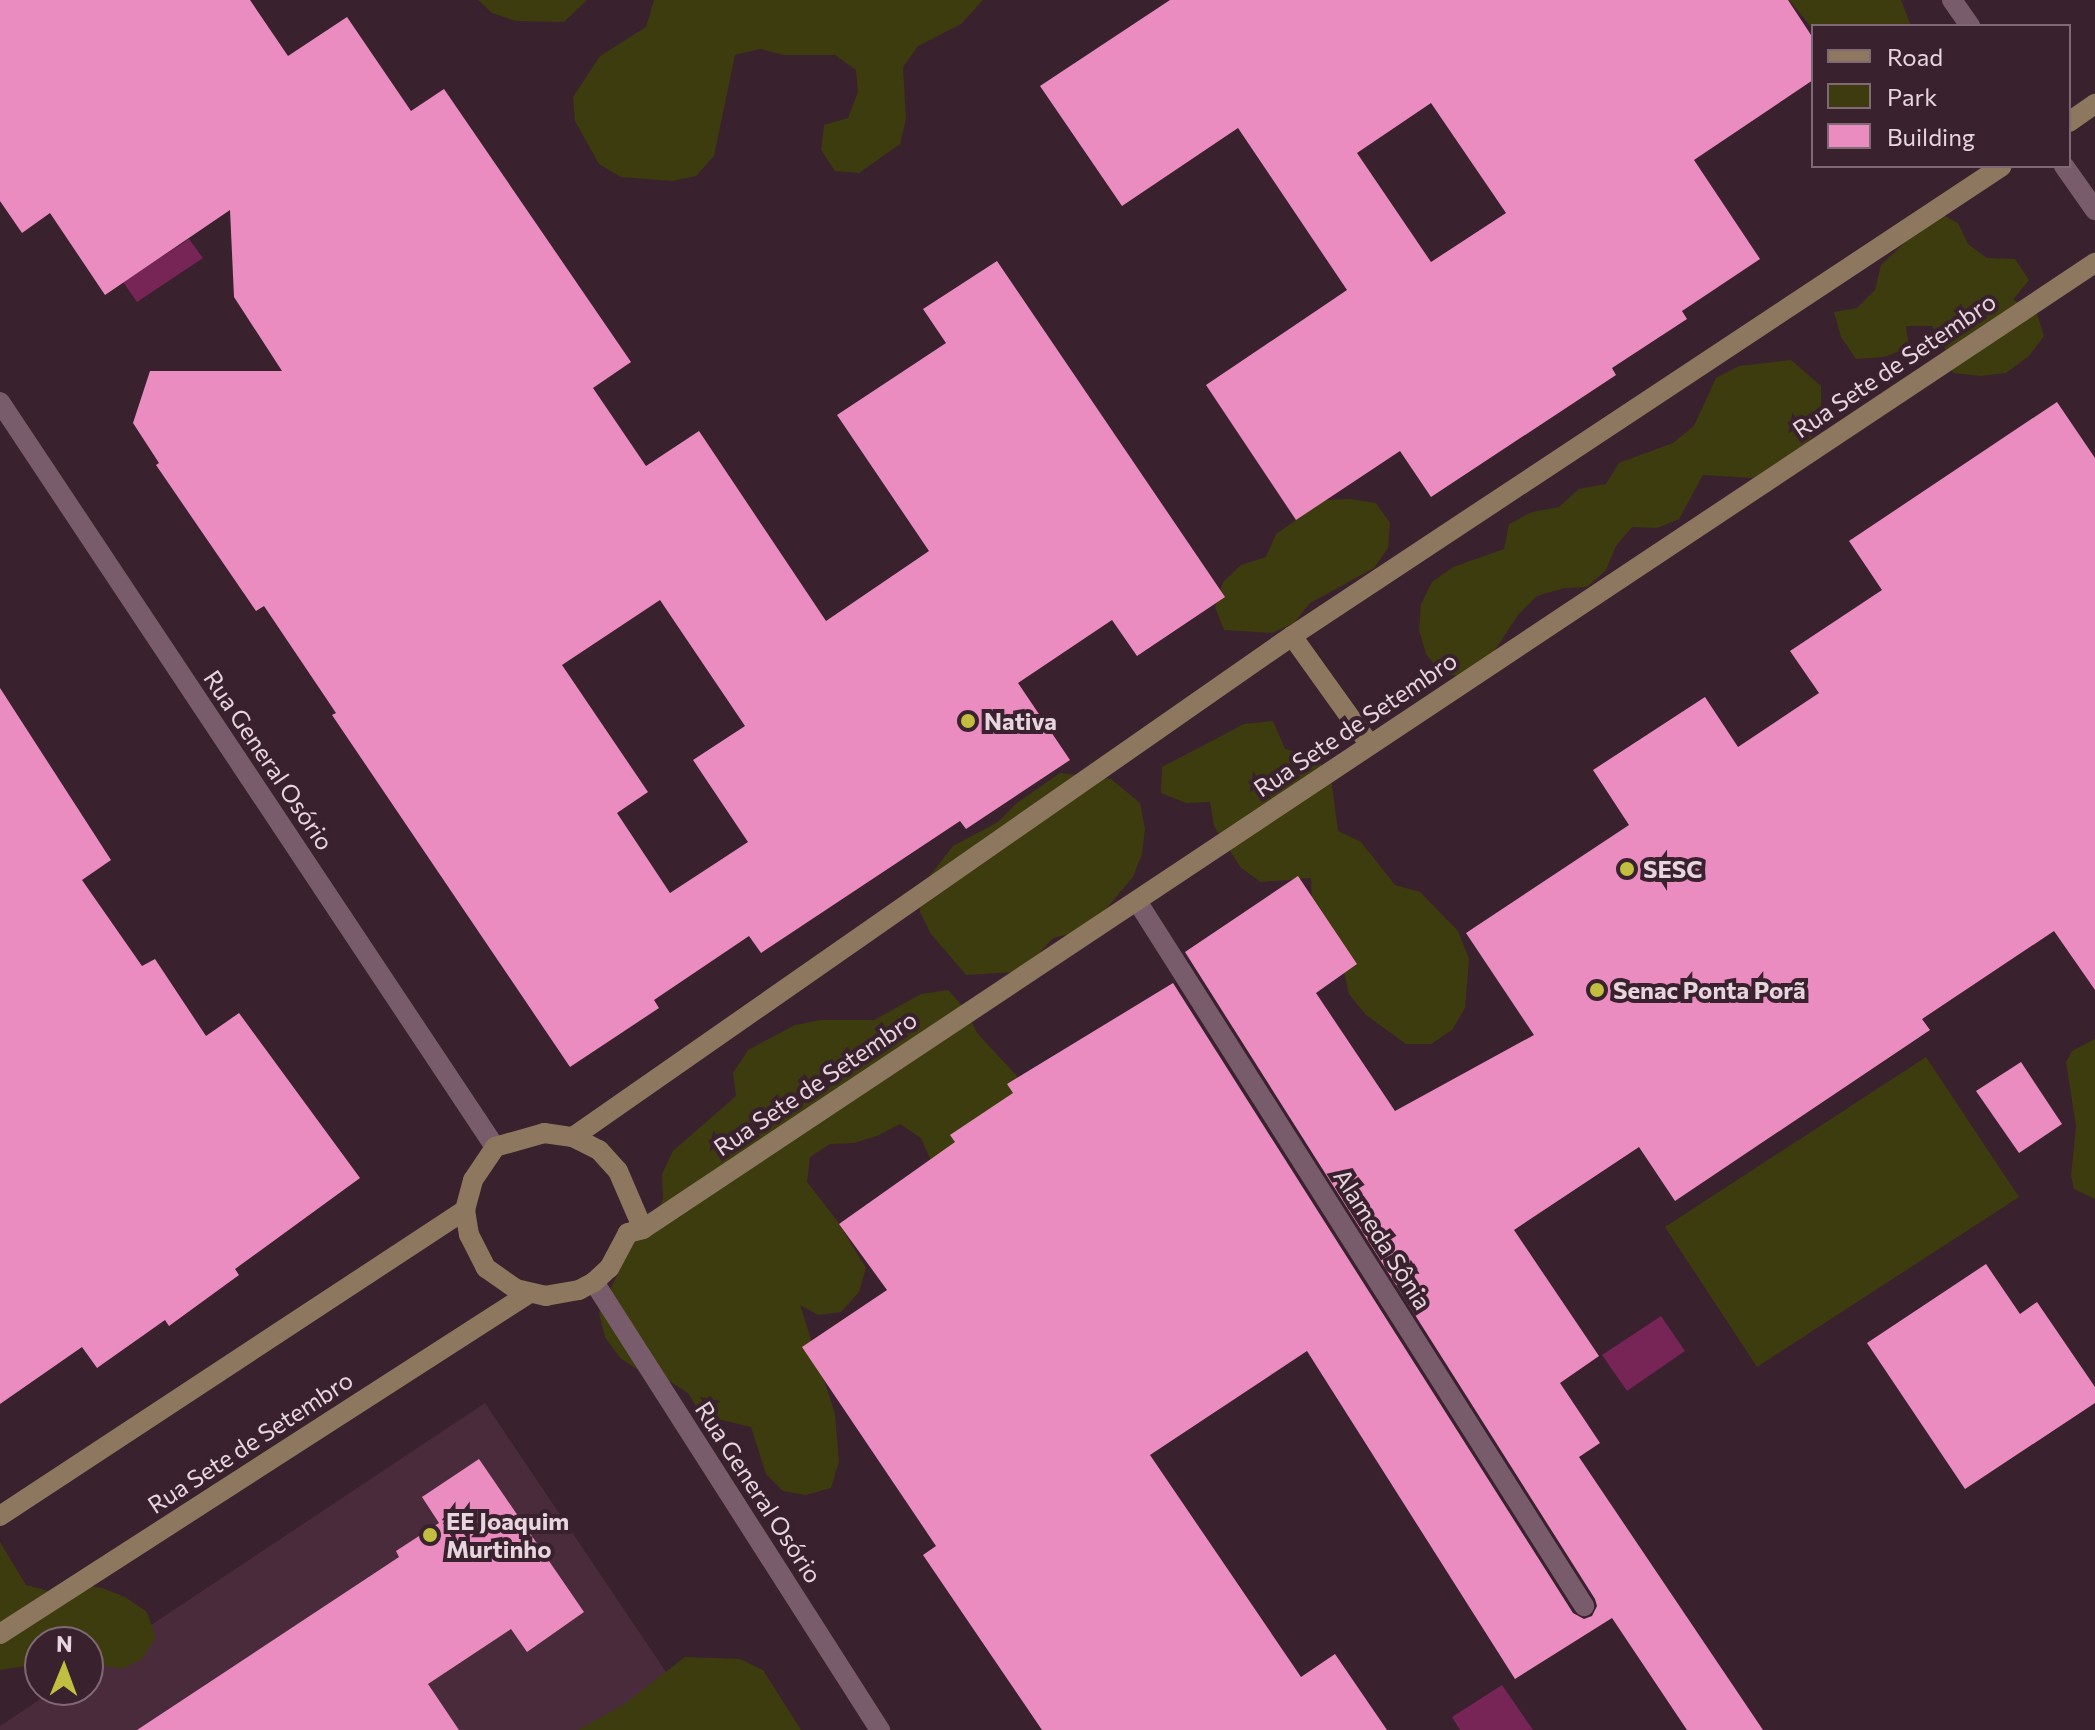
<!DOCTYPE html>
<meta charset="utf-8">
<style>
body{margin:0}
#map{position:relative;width:2095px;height:1730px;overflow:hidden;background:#3a212e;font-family:Commissioner,sans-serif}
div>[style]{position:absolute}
.built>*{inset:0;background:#4a2b3c}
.green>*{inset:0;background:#3d3c0e}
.water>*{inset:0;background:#772456}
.building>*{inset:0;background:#ea8cbf}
.minor>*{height:20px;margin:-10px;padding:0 10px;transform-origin:10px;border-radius:10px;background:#795c6b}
.tertiary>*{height:20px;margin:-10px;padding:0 10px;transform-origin:10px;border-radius:10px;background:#795c6b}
.secondary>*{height:20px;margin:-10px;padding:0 10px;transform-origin:10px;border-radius:10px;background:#8d785f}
.dots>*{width:22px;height:22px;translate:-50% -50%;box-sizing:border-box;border:4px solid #3a212e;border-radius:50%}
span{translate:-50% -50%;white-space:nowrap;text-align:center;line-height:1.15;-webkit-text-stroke:8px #3a212e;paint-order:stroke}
.street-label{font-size:24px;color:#e8d6df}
.poi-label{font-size:24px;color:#e8d6df;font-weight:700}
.left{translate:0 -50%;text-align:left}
.legend{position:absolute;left:1811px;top:24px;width:260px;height:144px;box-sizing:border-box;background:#3a212e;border:2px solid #806975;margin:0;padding:10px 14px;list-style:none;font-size:24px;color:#e8d6df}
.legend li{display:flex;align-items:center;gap:16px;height:40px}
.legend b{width:40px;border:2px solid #806975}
.north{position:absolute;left:24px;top:1626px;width:80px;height:80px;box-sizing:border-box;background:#3a212e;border:2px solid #806975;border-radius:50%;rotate:1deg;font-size:22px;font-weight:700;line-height:32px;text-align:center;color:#e8d6df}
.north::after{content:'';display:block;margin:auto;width:28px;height:36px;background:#c1be40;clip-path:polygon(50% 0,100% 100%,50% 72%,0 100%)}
</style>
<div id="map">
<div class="built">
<div style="clip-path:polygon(485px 1403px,705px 1730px,0 1730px,0 1726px,54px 1690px,88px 1690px,88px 1667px)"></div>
</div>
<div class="green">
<div style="clip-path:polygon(478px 0,587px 0,564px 22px,516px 21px,492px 13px)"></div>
<div style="clip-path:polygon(654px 0,983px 0,961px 24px,918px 46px,903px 67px,906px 119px,900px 144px,859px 173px,835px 171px,821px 150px,824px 125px,848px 118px,858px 92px,856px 70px,835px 55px,784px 55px,760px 49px,735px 55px,714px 156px,696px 176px,672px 181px,621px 177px,599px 164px,575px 121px,573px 97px,600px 56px,646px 27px)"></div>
<div style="clip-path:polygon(1789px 0,1901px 0,1911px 26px,1813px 26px,1813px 29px)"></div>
<div style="clip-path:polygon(1937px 212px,1958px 223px,1968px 244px,1987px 258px,2015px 259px,2029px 280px,2013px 300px,2036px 310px,2044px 336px,2029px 356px,2006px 373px,1981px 376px,1953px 373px,1945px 349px,1932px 326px,1906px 326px,1909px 348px,1884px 357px,1856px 359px,1841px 337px,1834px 312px,1857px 308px,1875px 290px,1881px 265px)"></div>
<div style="clip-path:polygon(1791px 360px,1821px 386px,1821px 414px,1812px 437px,1777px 474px,1752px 478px,1703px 475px,1679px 519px,1657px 528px,1632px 527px,1616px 546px,1606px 570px,1587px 587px,1564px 588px,1537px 596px,1518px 615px,1489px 659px,1469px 677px,1442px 674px,1426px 654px,1419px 630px,1421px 604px,1432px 582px,1453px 567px,1504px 549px,1509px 524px,1532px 512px,1559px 507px,1579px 489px,1606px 484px,1619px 463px,1673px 443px,1694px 426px,1716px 378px,1739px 366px)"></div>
<div style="clip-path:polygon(1351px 499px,1376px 503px,1390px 523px,1388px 548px,1374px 568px,1310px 603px,1294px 623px,1272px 633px,1224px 630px,1215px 607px,1223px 582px,1241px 565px,1266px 557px,1276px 534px,1325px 500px)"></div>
<div style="clip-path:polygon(1273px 721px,1285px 749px,1316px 757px,1331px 778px,1338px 831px,1361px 842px,1395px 885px,1420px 892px,1458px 931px,1469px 959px,1465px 1008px,1452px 1030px,1431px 1044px,1406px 1044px,1366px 1015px,1349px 994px,1343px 968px,1313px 928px,1311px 878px,1261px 882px,1241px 868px,1214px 826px,1210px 802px,1186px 803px,1161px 793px,1162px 767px,1244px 724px)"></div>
<div style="clip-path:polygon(1060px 773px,1111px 779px,1140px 803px,1145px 829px,1142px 854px,1133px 877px,1100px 916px,1078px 932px,1053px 938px,1036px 957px,1014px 972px,966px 975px,931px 934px,920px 912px,921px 887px,953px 846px,998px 822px,1017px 803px)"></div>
<div style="clip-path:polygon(948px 990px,966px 1010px,977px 1033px,1016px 1075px,1028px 1101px,931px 1161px,921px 1138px,900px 1124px,877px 1136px,854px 1143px,830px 1144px,810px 1157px,807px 1182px,838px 1222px,866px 1268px,859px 1292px,841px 1312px,818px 1315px,800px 1305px,835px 1414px,839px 1462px,831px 1488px,806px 1495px,783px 1491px,766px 1474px,751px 1427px,701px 1415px,688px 1393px,669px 1381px,644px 1374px,620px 1358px,605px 1337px,599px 1313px,633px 1242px,652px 1222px,663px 1199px,662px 1174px,673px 1151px,736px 1096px,733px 1073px,748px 1050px,795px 1025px,821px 1020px,874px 1020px,921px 994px)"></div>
<div style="clip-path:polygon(2095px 1039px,2095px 1199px,2074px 1189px,2071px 1176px,2076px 1126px,2066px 1062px,2072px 1051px)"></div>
<div style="clip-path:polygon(1926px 1057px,2019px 1197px,1757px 1367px,1665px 1227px)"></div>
<div style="clip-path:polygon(0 1542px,26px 1585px,52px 1592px,77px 1584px,102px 1588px,125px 1597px,147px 1612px,156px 1638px,142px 1659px,122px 1669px,88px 1662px,88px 1642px,40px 1642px,40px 1664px,0 1670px)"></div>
<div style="clip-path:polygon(685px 1657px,740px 1659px,763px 1670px,801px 1730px,578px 1730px,623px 1705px)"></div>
</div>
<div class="water">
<div style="clip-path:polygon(189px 239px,203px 258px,137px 302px,123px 282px)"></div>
<div style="clip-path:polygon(1661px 1316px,1685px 1351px,1627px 1391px,1602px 1355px)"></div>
<div style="clip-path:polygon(1502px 1685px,1533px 1730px,1460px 1730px,1452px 1717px)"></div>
</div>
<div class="building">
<div style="clip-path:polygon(evenodd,0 0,250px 0,288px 56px,347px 17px,411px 111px,444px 89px,631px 362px,593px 388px,646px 466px,699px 431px,826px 621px,929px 551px,837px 415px,946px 343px,923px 309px,997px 261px,1225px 597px,1137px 656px,1112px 620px,1018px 683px,1070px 760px,966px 829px,960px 821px,761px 953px,749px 936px,654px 1000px,659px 1008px,570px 1067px,332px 715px,336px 713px,264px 606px,256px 611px,156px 465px,159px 463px,133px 423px,150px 371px,282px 371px,234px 297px,230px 210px,105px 295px,50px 213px,22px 233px,0 201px,0 0,660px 600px,745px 726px,693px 760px,748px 842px,670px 893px,617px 813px,648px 792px,562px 665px,660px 600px)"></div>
<div style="clip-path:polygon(evenodd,1170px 0,1788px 0,1813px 38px,1813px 80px,1694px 160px,1760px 259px,1682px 311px,1687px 319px,1612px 368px,1616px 375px,1431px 497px,1400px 451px,1296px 520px,1206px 385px,1347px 290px,1238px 128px,1122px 206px,1040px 86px,1170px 0,1431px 103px,1506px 213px,1431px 262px,1357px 153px,1431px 103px)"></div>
<div style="clip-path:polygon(2057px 402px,2095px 458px,2095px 990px,2054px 931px,1922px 1019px,1930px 1030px,1675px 1201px,1639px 1147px,1514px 1230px,1599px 1356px,1560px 1383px,1600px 1443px,1579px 1457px,1763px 1730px,1687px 1730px,1612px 1618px,1515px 1679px,1307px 1351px,1150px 1455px,1301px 1677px,1335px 1654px,1387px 1730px,1042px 1730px,923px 1555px,936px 1546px,802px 1347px,887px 1290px,839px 1224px,955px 1142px,950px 1135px,1013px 1093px,1007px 1084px,1173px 983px,1573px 1613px,1584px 1619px,1592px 1616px,1597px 1606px,1595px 1599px,1185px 952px,1298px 876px,1357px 964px,1316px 993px,1395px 1111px,1534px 1035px,1466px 933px,1629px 825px,1593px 770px,1705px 697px,1738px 747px,1819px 693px,1790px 651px,1882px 590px,1849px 541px)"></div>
<div style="clip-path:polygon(0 688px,111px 860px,82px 880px,142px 966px,155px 959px,206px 1036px,239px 1013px,360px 1178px,235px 1269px,239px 1275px,169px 1326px,165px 1320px,97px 1368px,82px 1347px,0 1404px)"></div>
<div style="clip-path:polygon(2021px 1062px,2062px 1124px,2019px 1153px,1976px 1091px)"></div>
<div style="clip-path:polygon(1986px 1264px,2020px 1314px,2037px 1302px,2095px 1387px,2095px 1403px,1965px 1489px,1867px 1343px)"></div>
<div style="clip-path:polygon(479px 1459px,584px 1612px,527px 1652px,511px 1629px,428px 1684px,459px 1730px,137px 1730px,399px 1557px,396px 1551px,439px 1523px,422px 1497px)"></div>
</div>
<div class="minor">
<div style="left:1952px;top:0;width:32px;rotate:55deg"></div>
<div style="left:2064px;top:166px;width:54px;rotate:54.8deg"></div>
<div style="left:1137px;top:901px;width:835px;rotate:57.62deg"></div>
</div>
<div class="tertiary">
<div style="left:0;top:402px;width:894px;rotate:56.4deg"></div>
<div style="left:594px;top:1282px;width:532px;rotate:57.45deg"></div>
</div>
<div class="secondary">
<div style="left:2069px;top:122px;width:32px;rotate:-35deg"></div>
<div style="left:1292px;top:636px;width:134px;rotate:54.4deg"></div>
<div style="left:544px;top:1133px;width:29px;rotate:8deg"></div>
<div style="left:573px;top:1137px;width:29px;rotate:27deg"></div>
<div style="left:599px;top:1150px;width:28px;rotate:48deg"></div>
<div style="left:618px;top:1171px;width:63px;rotate:66.7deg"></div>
<div style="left:643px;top:1229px;width:16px;rotate:165deg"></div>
<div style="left:628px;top:1233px;width:40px;rotate:118deg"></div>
<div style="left:609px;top:1268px;width:21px;rotate:137deg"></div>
<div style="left:594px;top:1282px;width:17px;rotate:152deg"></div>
<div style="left:579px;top:1290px;width:34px;rotate:170deg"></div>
<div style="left:546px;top:1296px;width:31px;rotate:-167deg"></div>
<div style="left:516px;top:1289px;width:37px;rotate:-145deg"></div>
<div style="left:486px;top:1268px;width:37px;rotate:-117deg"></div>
<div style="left:469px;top:1235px;width:25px;rotate:-99deg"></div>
<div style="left:465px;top:1210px;width:31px;rotate:-75deg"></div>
<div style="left:473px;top:1180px;width:40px;rotate:-56deg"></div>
<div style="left:495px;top:1147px;width:51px;rotate:-15.9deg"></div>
<div style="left:573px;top:1137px;width:876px;rotate:-34.87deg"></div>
<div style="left:1292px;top:636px;width:851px;rotate:-33.5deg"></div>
<div style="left:643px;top:1229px;width:1744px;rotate:-33.64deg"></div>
<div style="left:0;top:1516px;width:557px;rotate:-33.35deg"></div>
<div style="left:0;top:1634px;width:628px;rotate:-32.78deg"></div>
</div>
<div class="dots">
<div style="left:968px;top:721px;background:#c1be40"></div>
<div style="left:1627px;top:869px;background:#c1be40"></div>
<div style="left:1597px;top:990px;background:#c1be40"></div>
<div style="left:430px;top:1535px;background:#c1be40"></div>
</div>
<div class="street-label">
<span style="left:1894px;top:365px;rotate:-34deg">Rua Sete de Setembro</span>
<span style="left:1355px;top:724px;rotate:-34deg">Rua Sete de Setembro</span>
<span style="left:269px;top:760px;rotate:56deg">Rua General Osório</span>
<span style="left:815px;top:1083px;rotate:-34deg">Rua Sete de Setembro</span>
<span style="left:1383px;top:1239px;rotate:58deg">Alameda Sônia</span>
<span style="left:250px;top:1442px;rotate:-33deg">Rua Sete de Setembro</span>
<span style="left:759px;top:1492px;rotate:57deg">Rua General Osório</span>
</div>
<div class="poi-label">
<span class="left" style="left:984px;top:721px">Nativa</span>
<span class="left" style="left:1643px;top:869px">SESC</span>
<span class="left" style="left:1613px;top:990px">Senac Ponta Porã</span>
<span class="left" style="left:446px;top:1535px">EE Joaquim<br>Murtinho</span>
</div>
<ul class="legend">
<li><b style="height:10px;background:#8d785f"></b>Road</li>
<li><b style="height:22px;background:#3d3c0e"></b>Park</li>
<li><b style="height:22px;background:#ea8cbf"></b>Building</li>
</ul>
<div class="north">N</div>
</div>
